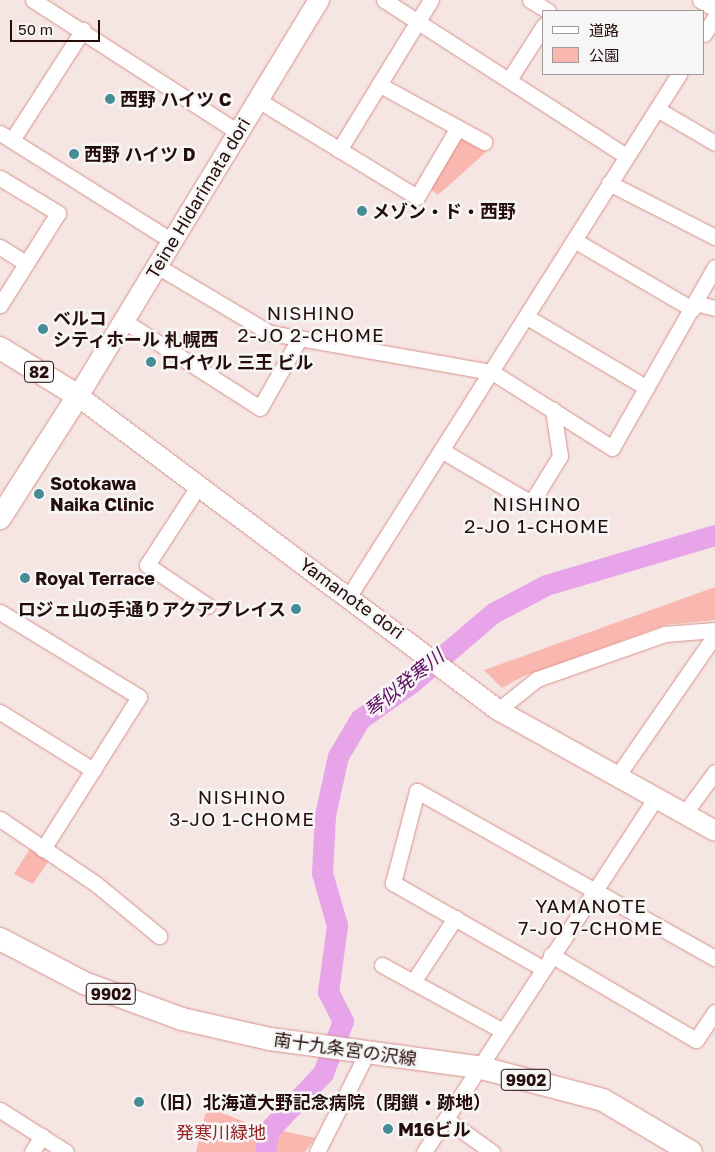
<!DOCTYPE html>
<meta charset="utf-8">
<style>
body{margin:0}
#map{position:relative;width:715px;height:1152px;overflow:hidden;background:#f5e5e3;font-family:"Golos Text","Noto Sans JP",sans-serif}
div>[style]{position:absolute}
.green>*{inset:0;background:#f9b7af}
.river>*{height:21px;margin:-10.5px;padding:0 10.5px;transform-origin:10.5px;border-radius:10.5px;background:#e7a4e9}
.roads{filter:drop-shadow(0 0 1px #d89189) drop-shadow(0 0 1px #d89189)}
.street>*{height:15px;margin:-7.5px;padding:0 7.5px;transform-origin:7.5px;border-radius:7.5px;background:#fff}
.secondary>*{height:20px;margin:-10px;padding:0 10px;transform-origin:10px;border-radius:10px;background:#fff}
.primary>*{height:22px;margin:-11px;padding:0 11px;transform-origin:11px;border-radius:11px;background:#fff}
.dots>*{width:14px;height:14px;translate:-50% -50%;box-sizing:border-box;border:2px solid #f6f6f6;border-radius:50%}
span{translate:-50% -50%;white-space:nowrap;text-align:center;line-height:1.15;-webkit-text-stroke:5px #f6f6f6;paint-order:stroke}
.shield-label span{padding:1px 4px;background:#f6f6f6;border:1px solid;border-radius:4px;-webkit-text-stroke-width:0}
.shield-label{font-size:16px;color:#260d0b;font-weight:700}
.poi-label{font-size:18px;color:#260d0b;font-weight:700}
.left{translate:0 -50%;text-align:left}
.right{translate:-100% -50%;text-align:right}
.street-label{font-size:18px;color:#260d0b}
.park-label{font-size:18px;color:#942222}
.neighbourhood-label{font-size:19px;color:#260d0b;letter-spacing:1px}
.water-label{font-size:19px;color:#5d0a61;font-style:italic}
.legend{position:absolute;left:542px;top:10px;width:162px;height:65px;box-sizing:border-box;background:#f6f6f6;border:1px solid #a39998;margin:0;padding:6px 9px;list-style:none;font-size:15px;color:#260d0b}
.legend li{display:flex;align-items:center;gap:10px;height:25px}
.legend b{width:25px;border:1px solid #a39998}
.scale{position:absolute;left:10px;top:20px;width:90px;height:22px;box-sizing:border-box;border:2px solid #260d0b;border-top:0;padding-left:6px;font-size:15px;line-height:18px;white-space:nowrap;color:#260d0b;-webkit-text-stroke:4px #f6f6f6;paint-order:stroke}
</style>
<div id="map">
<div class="green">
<div style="clip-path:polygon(459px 137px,486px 152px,438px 195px,429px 188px)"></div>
<div style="clip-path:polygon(715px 587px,715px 620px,665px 625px,524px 676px,502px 688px,484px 670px)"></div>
<div style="clip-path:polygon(31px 847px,50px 859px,33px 884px,14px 874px)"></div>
<div style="clip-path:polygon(207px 1107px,250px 1124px,315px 1138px,305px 1152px,196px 1152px)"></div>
</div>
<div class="river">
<div style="left:265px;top:1152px;width:22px;rotate:-80deg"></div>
<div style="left:269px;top:1130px;width:79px;rotate:-46.5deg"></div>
<div style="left:323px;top:1073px;width:56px;rotate:-69deg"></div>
<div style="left:343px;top:1021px;width:33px;rotate:-117deg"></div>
<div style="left:328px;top:992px;width:68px;rotate:-82.3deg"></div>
<div style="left:337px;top:925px;width:54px;rotate:-106.1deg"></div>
<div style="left:322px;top:873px;width:58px;rotate:-87deg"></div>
<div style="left:325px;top:815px;width:60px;rotate:-77.6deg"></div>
<div style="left:338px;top:756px;width:43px;rotate:-59.3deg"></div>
<div style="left:360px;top:719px;width:62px;rotate:-35.2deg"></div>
<div style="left:411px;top:683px;width:108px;rotate:-40.5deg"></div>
<div style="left:493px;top:613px;width:60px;rotate:-27.8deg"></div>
<div style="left:546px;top:585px;width:176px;rotate:-16.5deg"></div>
</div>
<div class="roads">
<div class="street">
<div style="left:33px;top:0;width:244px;rotate:32.8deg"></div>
<div style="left:384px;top:0;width:288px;rotate:32.8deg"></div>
<div style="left:530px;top:0;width:21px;rotate:31deg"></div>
<div style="left:700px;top:0;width:17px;rotate:31deg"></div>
<div style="left:704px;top:34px;width:20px;rotate:-57deg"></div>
<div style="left:510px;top:78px;width:63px;rotate:-57.3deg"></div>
<div style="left:380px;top:85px;width:119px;rotate:28.7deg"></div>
<div style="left:258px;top:100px;width:186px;rotate:31.4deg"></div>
<div style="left:417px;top:197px;width:79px;rotate:-59.5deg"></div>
<div style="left:657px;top:109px;width:67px;rotate:30.4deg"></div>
<div style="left:0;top:133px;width:203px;rotate:32.1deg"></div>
<div style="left:12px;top:140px;width:131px;rotate:-57.2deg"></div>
<div style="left:339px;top:150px;width:176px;rotate:-58.5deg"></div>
<div style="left:0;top:178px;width:68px;rotate:31.1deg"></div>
<div style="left:58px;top:213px;width:109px;rotate:122.2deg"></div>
<div style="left:609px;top:183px;width:119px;rotate:27deg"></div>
<div style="left:574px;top:240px;width:137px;rotate:30.3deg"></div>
<div style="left:0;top:247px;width:31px;rotate:32deg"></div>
<div style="left:157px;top:266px;width:131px;rotate:30.7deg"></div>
<div style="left:270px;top:333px;width:225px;rotate:10deg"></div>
<div style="left:492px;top:372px;width:142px;rotate:32.3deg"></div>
<div style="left:612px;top:448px;width:208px;rotate:-60.4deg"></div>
<div style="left:695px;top:303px;width:21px;rotate:14deg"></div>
<div style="left:527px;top:317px;width:139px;rotate:30.6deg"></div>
<div style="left:124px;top:321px;width:161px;rotate:32.6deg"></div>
<div style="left:260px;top:408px;width:77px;rotate:-60.4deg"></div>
<div style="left:441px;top:450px;width:104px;rotate:30.5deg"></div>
<div style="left:531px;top:503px;width:55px;rotate:-58.3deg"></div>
<div style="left:560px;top:456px;width:47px;rotate:-98.7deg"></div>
<div style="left:199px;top:485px;width:95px;rotate:123deg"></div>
<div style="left:147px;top:565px;width:73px;rotate:33.9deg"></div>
<div style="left:349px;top:596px;width:618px;rotate:-57.7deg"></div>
<div style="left:0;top:612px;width:163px;rotate:31.4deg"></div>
<div style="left:139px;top:697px;width:180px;rotate:122.3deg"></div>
<div style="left:498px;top:710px;width:50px;rotate:-38.5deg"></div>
<div style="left:537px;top:679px;width:136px;rotate:-19.4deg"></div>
<div style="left:665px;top:634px;width:50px;rotate:-4.6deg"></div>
<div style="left:0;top:712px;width:110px;rotate:31.9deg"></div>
<div style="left:618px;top:775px;width:170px;rotate:-55.3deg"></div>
<div style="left:684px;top:814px;width:52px;rotate:-53.6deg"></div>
<div style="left:0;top:819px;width:116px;rotate:34.1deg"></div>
<div style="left:96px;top:884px;width:82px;rotate:39.5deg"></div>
<div style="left:551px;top:955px;width:168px;rotate:30.4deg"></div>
<div style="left:696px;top:1040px;width:34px;rotate:-56deg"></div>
<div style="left:382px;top:965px;width:136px;rotate:28.6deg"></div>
<div style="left:542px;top:968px;width:172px;rotate:-150.3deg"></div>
<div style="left:393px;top:883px;width:95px;rotate:-75.4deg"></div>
<div style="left:417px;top:791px;width:342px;rotate:29.3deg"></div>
<div style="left:413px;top:982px;width:77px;rotate:-56.7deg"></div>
<div style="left:0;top:1110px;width:78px;rotate:32.5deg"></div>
<div style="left:446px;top:1119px;width:57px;rotate:35.7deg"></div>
<div style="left:32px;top:1152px;width:19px;rotate:-58deg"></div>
<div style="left:317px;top:1152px;width:113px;rotate:-63.2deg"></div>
<div style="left:424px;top:1152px;width:424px;rotate:-56.8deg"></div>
</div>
<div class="secondary">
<div style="left:319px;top:0;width:464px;rotate:121.3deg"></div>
<div style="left:78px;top:396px;width:524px;rotate:36.78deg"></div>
<div style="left:498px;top:710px;width:248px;rotate:29.1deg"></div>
</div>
<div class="primary">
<div style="left:0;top:348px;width:92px;rotate:31.6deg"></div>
<div style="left:78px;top:396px;width:145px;rotate:122.6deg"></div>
<div style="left:0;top:939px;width:95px;rotate:27.6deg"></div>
<div style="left:84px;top:983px;width:104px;rotate:20.2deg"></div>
<div style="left:182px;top:1019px;width:90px;rotate:12.8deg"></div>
<div style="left:270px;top:1039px;width:210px;rotate:7.7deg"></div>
<div style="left:478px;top:1067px;width:129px;rotate:14.8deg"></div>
<div style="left:603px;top:1100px;width:102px;rotate:30.6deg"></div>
</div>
</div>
<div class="dots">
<div style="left:110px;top:99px;background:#458c94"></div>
<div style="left:74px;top:154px;background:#458c94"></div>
<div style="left:362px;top:211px;background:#458c94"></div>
<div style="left:43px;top:329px;background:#458c94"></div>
<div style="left:151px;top:362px;background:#458c94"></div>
<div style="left:39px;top:494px;background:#458c94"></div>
<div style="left:25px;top:578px;background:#458c94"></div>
<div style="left:296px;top:609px;background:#458c94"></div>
<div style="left:139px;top:1102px;background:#458c94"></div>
<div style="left:388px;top:1129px;background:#458c94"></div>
</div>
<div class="shield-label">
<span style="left:39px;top:372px">82</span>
<span style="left:111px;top:994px">9902</span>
<span style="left:526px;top:1080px">9902</span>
</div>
<div class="poi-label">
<span class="left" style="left:120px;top:99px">西野 ハイツ C</span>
<span class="left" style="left:84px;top:154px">西野 ハイツ D</span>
<span class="left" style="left:372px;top:211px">メゾン・ド・西野</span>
<span class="left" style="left:53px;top:329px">ベルコ<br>シティホール 札幌西</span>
<span class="left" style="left:161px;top:362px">ロイヤル 三王 ビル</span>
<span class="left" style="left:50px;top:494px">Sotokawa<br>Naika Clinic</span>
<span class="left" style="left:35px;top:578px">Royal Terrace</span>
<span class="right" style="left:286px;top:609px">ロジェ山の手通りアクアプレイス</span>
<span class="left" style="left:149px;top:1102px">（旧）北海道大野記念病院（閉鎖・跡地）</span>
<span class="left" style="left:398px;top:1129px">M16ビル</span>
</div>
<div class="street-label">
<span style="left:198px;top:198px;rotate:-59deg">Teine Hidarimata dori</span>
<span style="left:352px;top:598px;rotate:36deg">Yamanote dori</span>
<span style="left:345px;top:1049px;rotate:8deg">南十九条宮の沢線</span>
</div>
<div class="park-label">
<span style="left:221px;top:1132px">発寒川緑地</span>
</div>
<div class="neighbourhood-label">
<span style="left:311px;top:324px">NISHINO<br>2-JO 2-CHOME</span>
<span style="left:537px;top:515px">NISHINO<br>2-JO 1-CHOME</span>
<span style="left:242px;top:808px">NISHINO<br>3-JO 1-CHOME</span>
<span style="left:591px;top:917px">YAMANOTE<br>7-JO 7-CHOME</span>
</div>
<div class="water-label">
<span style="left:404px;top:683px;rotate:-39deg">琴似発寒川</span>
</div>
<ul class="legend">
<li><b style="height:6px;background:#fff"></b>道路</li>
<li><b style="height:14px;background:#f9b7af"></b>公園</li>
</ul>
<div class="scale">50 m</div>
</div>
